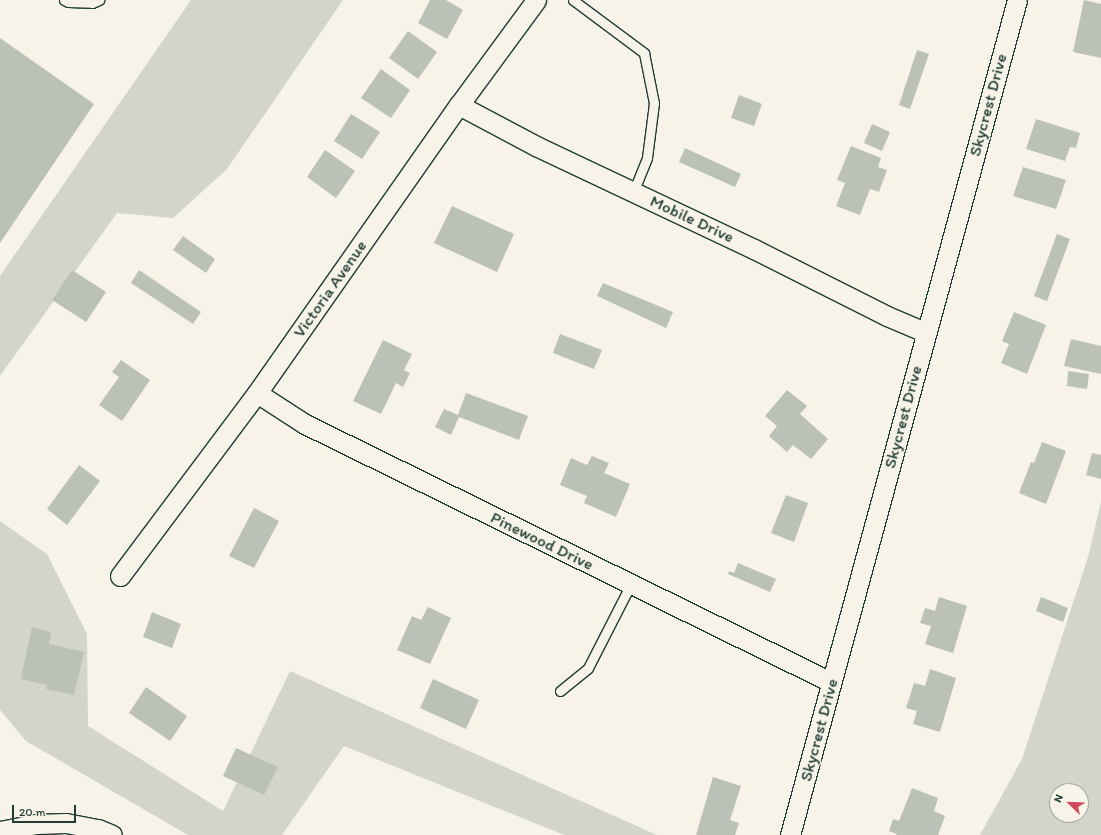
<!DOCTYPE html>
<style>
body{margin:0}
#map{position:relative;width:1101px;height:835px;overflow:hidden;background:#f7f3e8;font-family:Itim,sans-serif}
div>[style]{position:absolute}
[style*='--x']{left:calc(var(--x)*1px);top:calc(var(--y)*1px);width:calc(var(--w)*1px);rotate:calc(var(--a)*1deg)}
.green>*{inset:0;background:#d3d5ca}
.building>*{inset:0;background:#bbc1b6}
.roads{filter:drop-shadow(1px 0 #1f3d34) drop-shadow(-1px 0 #1f3d34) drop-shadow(0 1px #1f3d34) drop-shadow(0 -1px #1f3d34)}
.lane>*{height:9px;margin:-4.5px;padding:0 4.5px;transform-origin:4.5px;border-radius:4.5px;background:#f7f3e8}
.street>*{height:19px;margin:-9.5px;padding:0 9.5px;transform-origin:9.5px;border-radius:9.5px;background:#f7f3e8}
span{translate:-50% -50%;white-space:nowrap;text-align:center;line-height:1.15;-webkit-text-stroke:3px #f7f3e8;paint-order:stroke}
.street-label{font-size:17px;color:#1f3d34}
.north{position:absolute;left:1049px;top:783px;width:40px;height:40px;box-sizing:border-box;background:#f7f3e8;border:1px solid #a1aaa0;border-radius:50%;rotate:293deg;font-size:11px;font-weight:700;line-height:16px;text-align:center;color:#1f3d34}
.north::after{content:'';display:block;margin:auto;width:14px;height:18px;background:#d1495b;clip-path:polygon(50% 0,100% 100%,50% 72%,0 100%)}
.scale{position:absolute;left:12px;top:805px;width:64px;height:18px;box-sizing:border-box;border:2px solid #1f3d34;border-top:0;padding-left:5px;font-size:12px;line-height:14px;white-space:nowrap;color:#1f3d34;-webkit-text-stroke:3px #f7f3e8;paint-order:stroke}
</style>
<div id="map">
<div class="green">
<div style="clip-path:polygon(191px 0,343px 0,227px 169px,173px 218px,117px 213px,0 376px,0 276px)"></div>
<div style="clip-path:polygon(evenodd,1101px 502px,1101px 835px,980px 835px,1022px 759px,1088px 557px,1101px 502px,1057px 791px,1081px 791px,1081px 815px,1057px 815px,1057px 791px)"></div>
<div style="clip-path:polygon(0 521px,47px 554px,87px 634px,88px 726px,223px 811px,290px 671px,657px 835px,564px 835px,344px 746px,282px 835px,188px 835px,26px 741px,0 710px)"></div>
</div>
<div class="building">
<div style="clip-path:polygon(430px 0,446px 0,463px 10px,447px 39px,418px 23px)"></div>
<div style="clip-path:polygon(1084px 0,1101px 4px,1101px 58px,1073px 52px)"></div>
<div style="clip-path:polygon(408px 31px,437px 52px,418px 79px,389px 58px)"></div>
<div style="clip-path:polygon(0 38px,94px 104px,0 243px)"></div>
<div style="clip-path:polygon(917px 50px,929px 54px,910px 109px,899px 105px)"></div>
<div style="clip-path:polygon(381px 69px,410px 90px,391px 118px,361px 98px)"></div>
<div style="clip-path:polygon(739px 95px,762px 104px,754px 126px,731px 118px)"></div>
<div style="clip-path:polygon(351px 114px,380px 132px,362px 159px,334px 141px)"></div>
<div style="clip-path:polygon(1036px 119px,1080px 133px,1076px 148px,1070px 147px,1065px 161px,1026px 149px)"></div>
<div style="clip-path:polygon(872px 124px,890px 132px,882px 151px,864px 143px)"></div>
<div style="clip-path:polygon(851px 146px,881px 158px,878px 167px,887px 170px,879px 192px,870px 189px,860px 215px,836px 206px,845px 183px,837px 180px)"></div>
<div style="clip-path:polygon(685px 148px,741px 174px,735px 187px,679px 162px)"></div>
<div style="clip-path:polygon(325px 150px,355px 171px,336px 198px,307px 177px)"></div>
<div style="clip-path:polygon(1023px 167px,1066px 180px,1056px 209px,1013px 196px)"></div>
<div style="clip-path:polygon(452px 206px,514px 234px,497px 272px,434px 243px)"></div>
<div style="clip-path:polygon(1057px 234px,1070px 239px,1047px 301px,1034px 296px)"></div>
<div style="clip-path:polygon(183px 236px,215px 259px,206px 273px,173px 250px)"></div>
<div style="clip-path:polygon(72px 270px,106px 292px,86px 322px,52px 300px)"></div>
<div style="clip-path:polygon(139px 270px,201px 312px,193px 324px,131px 283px)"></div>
<div style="clip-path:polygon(603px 283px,673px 312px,666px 328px,597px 296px)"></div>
<div style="clip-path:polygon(1014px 312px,1046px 325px,1027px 374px,1001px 363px,1009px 344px,1002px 341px)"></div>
<div style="clip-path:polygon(560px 334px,602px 350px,594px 369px,553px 353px)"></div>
<div style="clip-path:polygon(1071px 339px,1101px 346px,1101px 374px,1064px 366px)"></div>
<div style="clip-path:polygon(383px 340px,412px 354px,404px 370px,410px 373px,403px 387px,396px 383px,381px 414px,353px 401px)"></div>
<div style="clip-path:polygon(121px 360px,150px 380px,122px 421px,99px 405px,119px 377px,112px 372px)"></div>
<div style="clip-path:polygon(1068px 371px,1089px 374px,1087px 389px,1067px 386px)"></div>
<div style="clip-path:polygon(787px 390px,807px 406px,800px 414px,828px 439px,811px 459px,793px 445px,787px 452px,769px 436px,777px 426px,765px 416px)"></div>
<div style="clip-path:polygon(466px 393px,528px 416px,519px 440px,459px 417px,451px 435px,435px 427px,444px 409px,458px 415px)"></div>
<div style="clip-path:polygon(1042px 442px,1066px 451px,1046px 504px,1019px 493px,1031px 462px,1034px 463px)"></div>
<div style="clip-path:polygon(1092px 453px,1101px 455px,1101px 479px,1086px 475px)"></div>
<div style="clip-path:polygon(592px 456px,609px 463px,604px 473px,630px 484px,616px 517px,584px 503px,587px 496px,560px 485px,571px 458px,587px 465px)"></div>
<div style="clip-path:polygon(79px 465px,100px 481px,67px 525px,47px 509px)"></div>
<div style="clip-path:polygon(786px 495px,808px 503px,794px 542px,771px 533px)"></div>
<div style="clip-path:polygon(254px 508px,279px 521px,254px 568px,229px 556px)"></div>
<div style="clip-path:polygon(738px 563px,776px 579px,770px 592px,728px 574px,729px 571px,734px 573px)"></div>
<div style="clip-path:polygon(939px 597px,967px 606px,953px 653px,925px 644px,931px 626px,920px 623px,925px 608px,935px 611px)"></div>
<div style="clip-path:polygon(1041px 597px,1068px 608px,1063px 622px,1036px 611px)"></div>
<div style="clip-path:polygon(428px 607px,451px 618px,430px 664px,397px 650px,412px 616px,421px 620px)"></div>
<div style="clip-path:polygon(152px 612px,181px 624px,172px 648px,143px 637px)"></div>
<div style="clip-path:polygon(32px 627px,51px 632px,49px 644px,84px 652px,74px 695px,46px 689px,47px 685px,21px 679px)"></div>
<div style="clip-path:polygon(930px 669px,956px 678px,940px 732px,913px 724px,917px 711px,906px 708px,914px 683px,925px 686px)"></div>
<div style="clip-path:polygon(433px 679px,479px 700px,466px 729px,420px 708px)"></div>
<div style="clip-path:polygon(146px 687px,187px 716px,170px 741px,129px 713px)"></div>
<div style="clip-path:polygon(236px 748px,278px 767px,264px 795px,223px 776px)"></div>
<div style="clip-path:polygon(713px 777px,741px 786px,730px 820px,739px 823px,735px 835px,696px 835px)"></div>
<div style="clip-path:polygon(912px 788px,938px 798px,934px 811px,945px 816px,938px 835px,896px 835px,897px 834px,889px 831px,893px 819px,899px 821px)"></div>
</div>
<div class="roads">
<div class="lane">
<div style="--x:64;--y:0;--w:4;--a:27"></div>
<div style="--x:68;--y:2;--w:24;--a:2"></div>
<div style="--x:92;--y:3;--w:8;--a:-23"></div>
<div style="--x:573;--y:0;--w:89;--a:36.7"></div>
<div style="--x:644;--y:53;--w:51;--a:78.7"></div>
<div style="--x:654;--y:103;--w:55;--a:97.3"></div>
<div style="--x:647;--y:158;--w:37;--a:112"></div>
<div style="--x:560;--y:691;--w:36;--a:-39"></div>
<div style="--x:588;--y:668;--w:94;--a:-62.9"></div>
</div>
<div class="street">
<div style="--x:459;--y:105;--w:89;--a:28"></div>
<div style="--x:538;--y:147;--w:239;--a:25.3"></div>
<div style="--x:754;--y:249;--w:149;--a:26.7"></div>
<div style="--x:887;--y:316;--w:41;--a:22.8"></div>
<div style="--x:257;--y:393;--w:57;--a:32.9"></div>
<div style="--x:305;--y:424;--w:586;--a:26.13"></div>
<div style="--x:120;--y:576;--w:229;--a:-53.2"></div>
<div style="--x:257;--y:393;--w:352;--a:-55"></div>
<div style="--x:459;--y:105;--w:130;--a:-53.7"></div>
<div style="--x:0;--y:831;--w:37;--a:-11"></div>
<div style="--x:36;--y:824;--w:30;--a:-2"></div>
<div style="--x:66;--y:823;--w:33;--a:11"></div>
<div style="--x:98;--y:829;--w:15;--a:23"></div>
<div style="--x:790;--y:835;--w:865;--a:-74.79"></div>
</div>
</div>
<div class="street-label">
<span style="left:988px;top:105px;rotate:-75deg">Skycrest Drive</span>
<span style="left:692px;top:219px;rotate:25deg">Mobile Drive</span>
<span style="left:330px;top:289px;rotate:-55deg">Victoria Avenue</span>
<span style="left:903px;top:417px;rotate:-75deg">Skycrest Drive</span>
<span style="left:542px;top:541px;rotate:26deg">Pinewood Drive</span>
<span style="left:819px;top:730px;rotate:-75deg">Skycrest Drive</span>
</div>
<div class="north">N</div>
<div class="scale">20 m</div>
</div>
